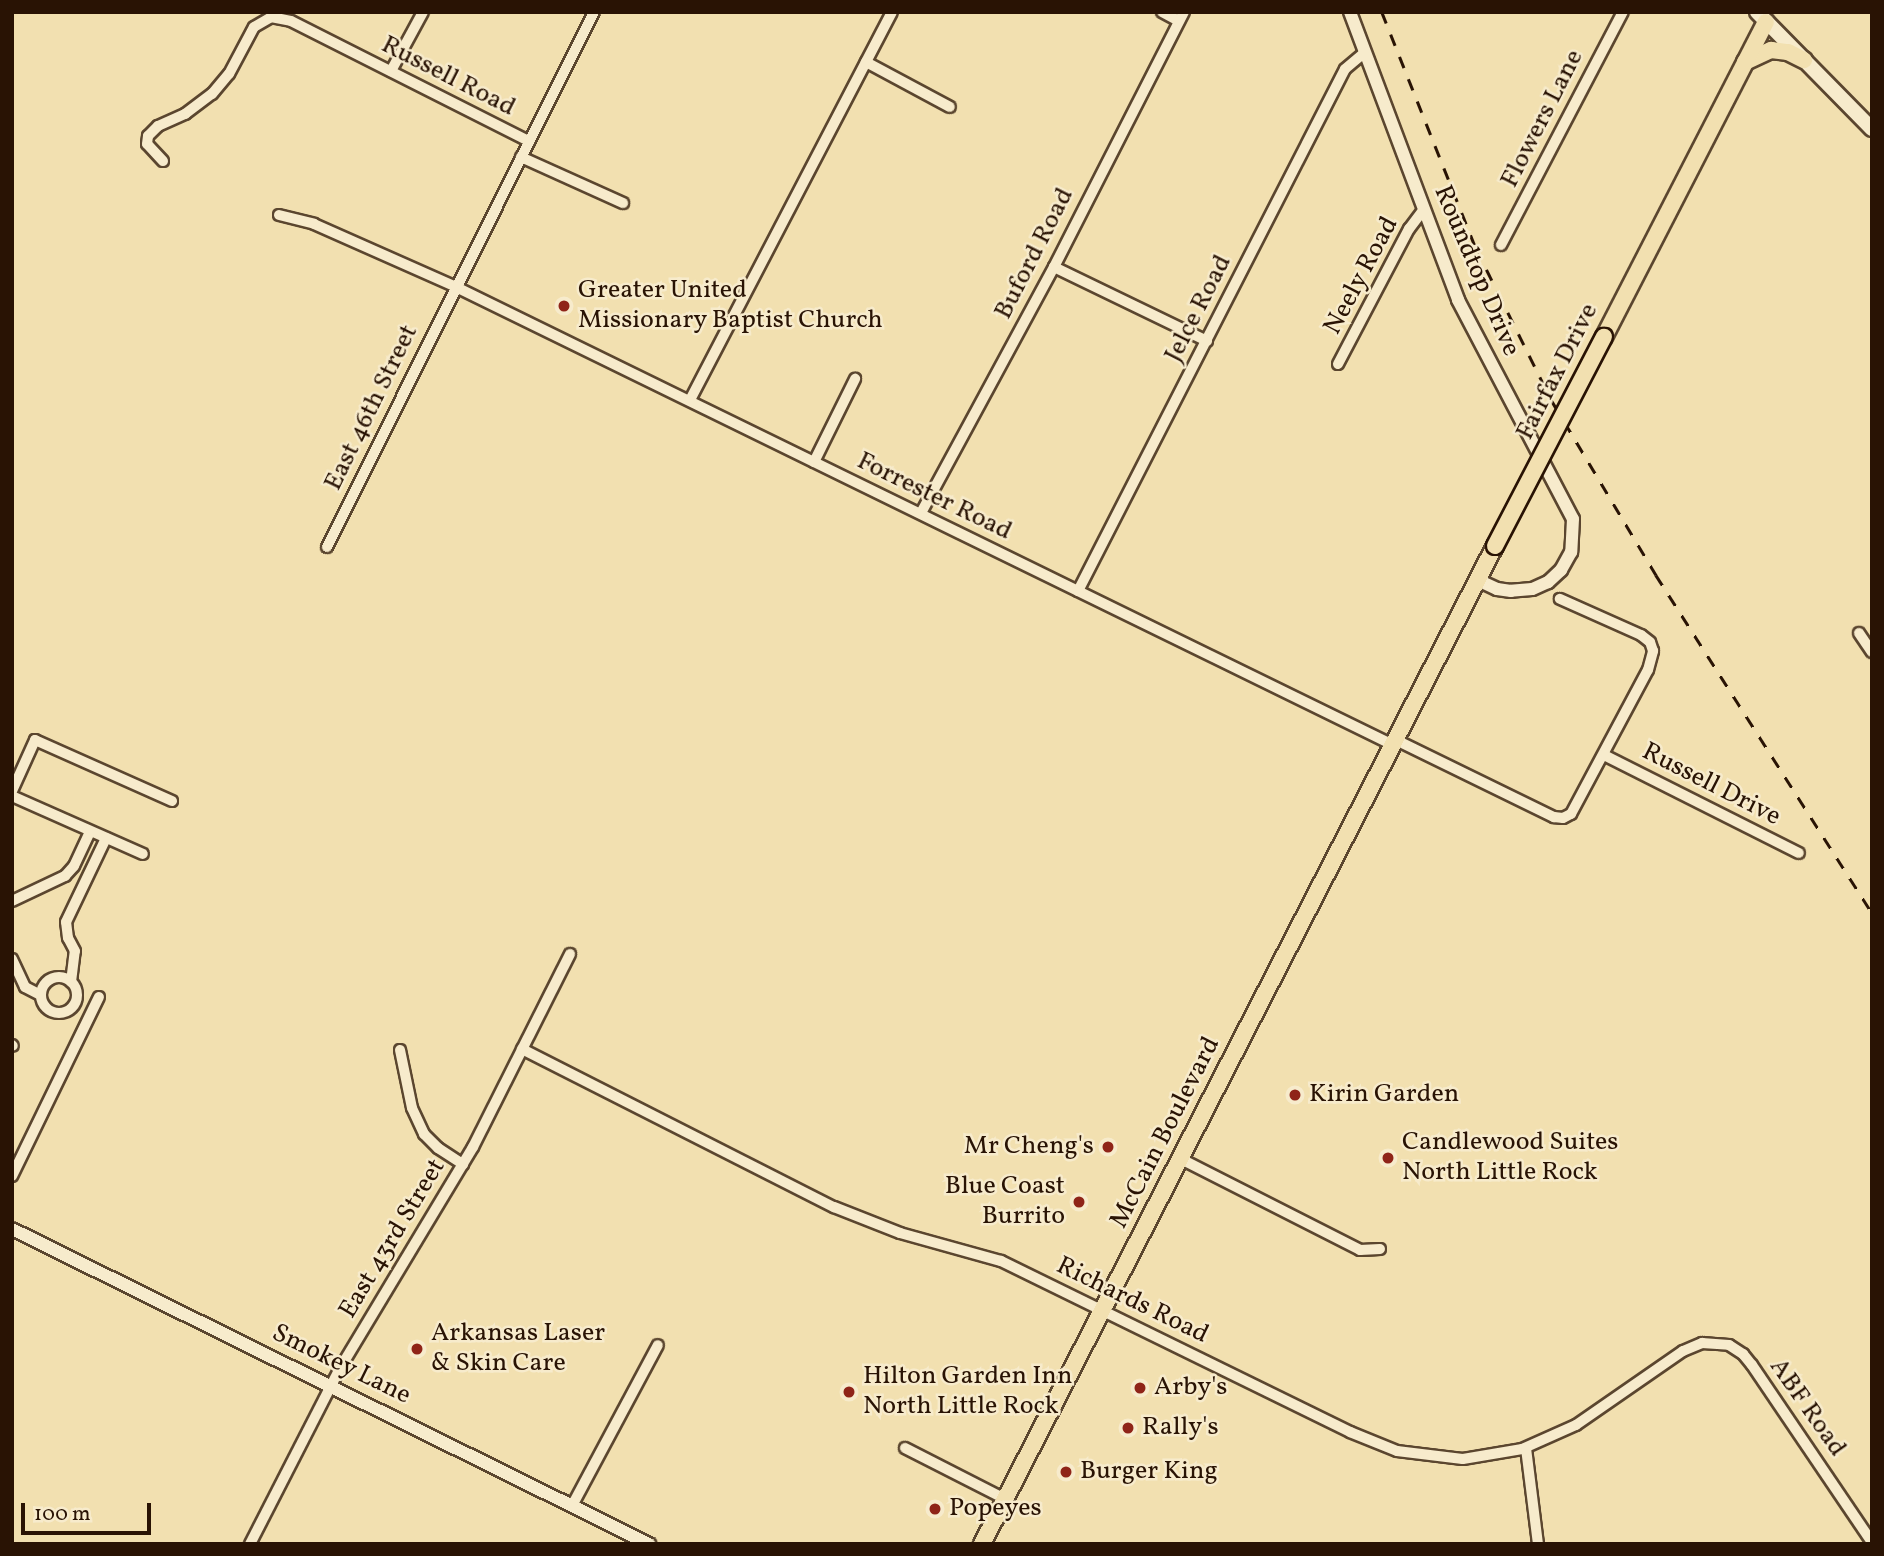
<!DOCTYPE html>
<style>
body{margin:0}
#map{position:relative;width:1884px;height:1556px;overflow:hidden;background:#f2e0b0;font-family:Vollkorn,serif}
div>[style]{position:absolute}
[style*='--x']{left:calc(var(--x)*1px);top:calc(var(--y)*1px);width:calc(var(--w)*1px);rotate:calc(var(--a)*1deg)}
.roads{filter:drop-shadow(2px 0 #5b462f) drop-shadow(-2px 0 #5b462f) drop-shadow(0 2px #5b462f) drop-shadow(0 -2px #5b462f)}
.minor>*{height:10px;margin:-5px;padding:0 5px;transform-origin:5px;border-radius:5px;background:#f7ebcc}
.minor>.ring{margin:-5px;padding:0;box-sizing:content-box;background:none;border:10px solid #f7ebcc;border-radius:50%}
.tertiary>*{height:12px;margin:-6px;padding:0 6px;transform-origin:6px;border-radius:6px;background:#f7ebcc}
.secondary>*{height:14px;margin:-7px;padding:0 7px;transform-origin:7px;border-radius:7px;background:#f7ebcc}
.primary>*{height:16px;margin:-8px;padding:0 8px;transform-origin:8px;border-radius:8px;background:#f2e0b0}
.rail>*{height:2.5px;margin-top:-1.25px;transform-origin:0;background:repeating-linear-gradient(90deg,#291304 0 12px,transparent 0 24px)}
.bridges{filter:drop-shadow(2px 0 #291304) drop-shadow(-2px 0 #291304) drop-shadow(0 2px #291304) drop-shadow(0 -2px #291304)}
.primary-bridge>*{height:16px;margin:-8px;padding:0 8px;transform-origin:8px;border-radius:8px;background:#f2e0b0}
.dots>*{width:19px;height:19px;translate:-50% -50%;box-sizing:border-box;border:4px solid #f7ebcc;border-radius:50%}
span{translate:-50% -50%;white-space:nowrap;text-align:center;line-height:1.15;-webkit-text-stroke:5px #f7ebcc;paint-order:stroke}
.street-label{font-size:26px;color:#291304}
.poi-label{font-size:26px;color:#291304}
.left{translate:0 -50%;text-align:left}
.right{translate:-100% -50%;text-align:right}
.frame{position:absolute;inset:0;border:14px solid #291304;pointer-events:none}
.scale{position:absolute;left:21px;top:1503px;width:130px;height:32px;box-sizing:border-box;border:4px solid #291304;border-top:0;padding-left:9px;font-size:21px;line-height:24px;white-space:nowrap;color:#291304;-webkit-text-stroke:5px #f7ebcc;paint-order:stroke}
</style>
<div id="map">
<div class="roads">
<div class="minor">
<div style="--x:1162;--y:12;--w:19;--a:28"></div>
<div style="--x:866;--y:62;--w:95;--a:28.2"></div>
<div style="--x:391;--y:71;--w:67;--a:-61.5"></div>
<div style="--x:521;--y:157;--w:112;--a:24.3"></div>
<div style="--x:163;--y:161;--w:23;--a:-133"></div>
<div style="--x:147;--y:144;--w:8;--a:-83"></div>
<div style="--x:148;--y:136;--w:14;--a:-45"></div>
<div style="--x:158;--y:126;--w:30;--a:-24"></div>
<div style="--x:185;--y:114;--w:34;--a:-37"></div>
<div style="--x:212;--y:94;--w:26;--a:-50"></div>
<div style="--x:229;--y:74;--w:53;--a:-62"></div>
<div style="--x:254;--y:27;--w:20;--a:-30"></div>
<div style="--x:271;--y:17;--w:20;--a:11"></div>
<div style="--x:291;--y:21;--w:267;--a:26.8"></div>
<div style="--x:279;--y:215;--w:36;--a:14"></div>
<div style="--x:314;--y:224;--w:155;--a:23.9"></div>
<div style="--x:456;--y:287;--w:1043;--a:26.05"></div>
<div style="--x:1501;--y:245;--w:263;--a:-62.4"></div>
<div style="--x:1054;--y:267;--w:170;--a:25.8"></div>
<div style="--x:1338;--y:364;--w:153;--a:-62.3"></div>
<div style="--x:1409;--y:229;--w:25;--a:-53"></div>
<div style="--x:690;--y:400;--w:437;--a:-62.5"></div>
<div style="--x:814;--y:462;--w:93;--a:-63.7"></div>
<div style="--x:921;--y:513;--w:280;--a:-61.6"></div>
<div style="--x:1054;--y:267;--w:286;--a:-63"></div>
<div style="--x:327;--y:547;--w:598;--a:-63.48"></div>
<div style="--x:1078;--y:591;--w:586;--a:-62.91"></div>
<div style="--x:1345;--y:69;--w:26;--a:-40"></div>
<div style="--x:1859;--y:633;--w:23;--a:56"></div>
<div style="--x:1396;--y:740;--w:176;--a:26"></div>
<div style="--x:1554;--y:817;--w:9;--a:6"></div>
<div style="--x:1563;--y:818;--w:9;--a:-27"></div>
<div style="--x:1571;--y:814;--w:163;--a:-61.9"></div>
<div style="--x:1648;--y:670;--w:20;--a:-75"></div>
<div style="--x:1653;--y:651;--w:9;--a:-108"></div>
<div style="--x:1650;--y:642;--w:11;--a:-142"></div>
<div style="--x:1641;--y:635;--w:89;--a:-156"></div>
<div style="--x:1604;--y:755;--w:218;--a:26.7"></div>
<div style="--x:12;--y:791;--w:56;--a:-65.7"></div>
<div style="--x:35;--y:740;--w:150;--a:24"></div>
<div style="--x:12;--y:796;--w:143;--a:23.9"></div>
<div style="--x:12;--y:901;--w:59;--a:-25.3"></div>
<div style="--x:65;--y:876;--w:13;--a:-48"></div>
<div style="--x:74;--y:866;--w:38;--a:-65"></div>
<div style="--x:12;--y:959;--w:31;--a:65"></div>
<div style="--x:25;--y:987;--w:18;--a:27"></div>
<div class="ring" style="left:41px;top:977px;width:26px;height:26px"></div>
<div style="--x:71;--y:982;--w:31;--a:-83"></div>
<div style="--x:75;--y:951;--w:15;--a:-118"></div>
<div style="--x:68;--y:938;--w:16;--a:-97"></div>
<div style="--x:66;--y:922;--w:93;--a:-64.5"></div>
<div style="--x:12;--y:1045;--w:1;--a:45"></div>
<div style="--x:522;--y:1049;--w:350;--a:26.9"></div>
<div style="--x:834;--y:1207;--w:71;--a:21.5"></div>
<div style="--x:900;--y:1233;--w:105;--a:15.5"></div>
<div style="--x:1001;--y:1261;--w:389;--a:26.1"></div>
<div style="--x:1350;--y:1432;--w:51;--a:22"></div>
<div style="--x:1397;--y:1451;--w:66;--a:6.9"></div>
<div style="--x:1463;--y:1459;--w:60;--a:-9.6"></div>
<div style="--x:1522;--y:1449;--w:59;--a:-24"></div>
<div style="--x:1576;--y:1425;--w:130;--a:-34.7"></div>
<div style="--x:1683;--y:1351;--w:21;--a:-23"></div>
<div style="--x:1702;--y:1343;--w:27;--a:4"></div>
<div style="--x:1729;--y:1345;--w:17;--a:33"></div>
<div style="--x:1743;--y:1354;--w:14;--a:51"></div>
<div style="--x:1752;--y:1365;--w:214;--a:55.9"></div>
<div style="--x:400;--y:1050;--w:59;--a:78.3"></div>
<div style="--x:412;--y:1108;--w:29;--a:65"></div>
<div style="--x:424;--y:1134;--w:20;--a:45"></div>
<div style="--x:438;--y:1148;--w:30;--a:33"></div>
<div style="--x:1181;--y:1159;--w:201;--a:26.9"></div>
<div style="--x:1360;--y:1250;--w:20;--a:-3"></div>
<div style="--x:12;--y:1176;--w:199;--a:-64.1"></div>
<div style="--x:905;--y:1448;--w:112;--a:27"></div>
<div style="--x:1526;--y:1448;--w:97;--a:82.9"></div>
<div style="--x:573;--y:1504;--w:180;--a:-61.9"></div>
<div style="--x:250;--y:1544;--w:195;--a:-62.9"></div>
<div style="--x:339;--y:1370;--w:260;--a:-59"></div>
<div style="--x:473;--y:1147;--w:216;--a:-63.3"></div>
</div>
<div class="tertiary">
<div style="--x:1350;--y:12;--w:308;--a:69.4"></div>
<div style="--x:1458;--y:300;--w:247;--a:62.3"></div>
<div style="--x:1573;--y:519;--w:33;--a:93"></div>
<div style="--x:1571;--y:552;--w:21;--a:119"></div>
<div style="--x:1561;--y:570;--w:18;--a:137"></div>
<div style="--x:1548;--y:582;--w:17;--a:156"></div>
<div style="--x:1532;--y:589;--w:21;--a:175"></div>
<div style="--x:1511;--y:591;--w:14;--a:-172"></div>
<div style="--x:1497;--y:589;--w:21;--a:-155"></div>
<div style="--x:12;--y:1229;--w:711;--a:26.31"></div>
</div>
<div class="secondary">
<div style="--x:1757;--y:12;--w:164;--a:45.5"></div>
</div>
<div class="primary">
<div style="--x:1745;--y:62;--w:29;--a:-25"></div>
<div style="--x:1771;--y:50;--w:17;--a:7"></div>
<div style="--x:1788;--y:52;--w:18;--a:27"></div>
<div style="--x:1604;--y:337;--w:354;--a:-62.8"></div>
<div style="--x:982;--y:1544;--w:1122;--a:-62.8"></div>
</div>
</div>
<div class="rail">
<div style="--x:1382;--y:12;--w:254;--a:68.3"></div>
<div style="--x:1476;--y:248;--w:171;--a:63.6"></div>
<div style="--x:1552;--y:401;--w:203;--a:59.1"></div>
<div style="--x:1656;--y:575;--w:401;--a:57.4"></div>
</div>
<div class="bridges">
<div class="primary-bridge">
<div style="--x:1495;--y:546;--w:236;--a:-62.5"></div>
</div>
</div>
<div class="dots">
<div style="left:564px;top:306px;background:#8f2418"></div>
<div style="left:1295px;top:1095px;background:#8f2418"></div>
<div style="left:1108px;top:1147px;background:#8f2418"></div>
<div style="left:1388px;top:1158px;background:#8f2418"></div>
<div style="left:1079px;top:1202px;background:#8f2418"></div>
<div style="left:417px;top:1349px;background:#8f2418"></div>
<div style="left:1140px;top:1388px;background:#8f2418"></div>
<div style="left:849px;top:1392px;background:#8f2418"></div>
<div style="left:1128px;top:1428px;background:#8f2418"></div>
<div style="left:1066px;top:1472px;background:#8f2418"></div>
<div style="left:935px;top:1509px;background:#8f2418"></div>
</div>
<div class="street-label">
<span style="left:448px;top:77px;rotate:27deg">Russell Road</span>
<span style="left:1543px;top:119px;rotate:-63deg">Flowers Lane</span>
<span style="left:1035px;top:254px;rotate:-63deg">Buford Road</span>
<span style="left:1476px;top:271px;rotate:67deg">Roundtop Drive</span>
<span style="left:1362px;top:276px;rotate:-62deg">Neely Road</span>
<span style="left:1199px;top:309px;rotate:-63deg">Jelce Road</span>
<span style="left:1558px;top:372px;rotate:-63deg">Fairfax Drive</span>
<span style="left:372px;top:408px;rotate:-64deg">East 46th Street</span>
<span style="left:934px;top:497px;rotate:26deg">Forrester Road</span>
<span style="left:1711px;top:785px;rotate:27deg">Russell Drive</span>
<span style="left:1166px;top:1133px;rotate:-63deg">McCain Boulevard</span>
<span style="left:393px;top:1239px;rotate:-59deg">East 43rd Street</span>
<span style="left:1132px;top:1301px;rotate:26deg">Richards Road</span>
<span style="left:341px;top:1365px;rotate:26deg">Smokey Lane</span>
<span style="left:1807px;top:1408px;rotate:55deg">ABF Road</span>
</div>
<div class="poi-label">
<span class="left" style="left:578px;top:306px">Greater United<br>Missionary Baptist Church</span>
<span class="left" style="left:1309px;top:1095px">Kirin Garden</span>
<span class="left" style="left:1402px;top:1158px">Candlewood Suites<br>North Little Rock</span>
<span class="right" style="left:1094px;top:1147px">Mr Cheng's</span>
<span class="right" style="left:1065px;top:1202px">Blue Coast<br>Burrito</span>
<span class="left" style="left:431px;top:1349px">Arkansas Laser<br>&amp; Skin Care</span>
<span class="left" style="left:863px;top:1392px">Hilton Garden Inn<br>North Little Rock</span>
<span class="left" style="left:1154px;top:1388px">Arby's</span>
<span class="left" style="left:1142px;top:1428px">Rally's</span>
<span class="left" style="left:1080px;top:1472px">Burger King</span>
<span class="left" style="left:949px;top:1509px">Popeyes</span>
</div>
<div class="frame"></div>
<div class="scale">100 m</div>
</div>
